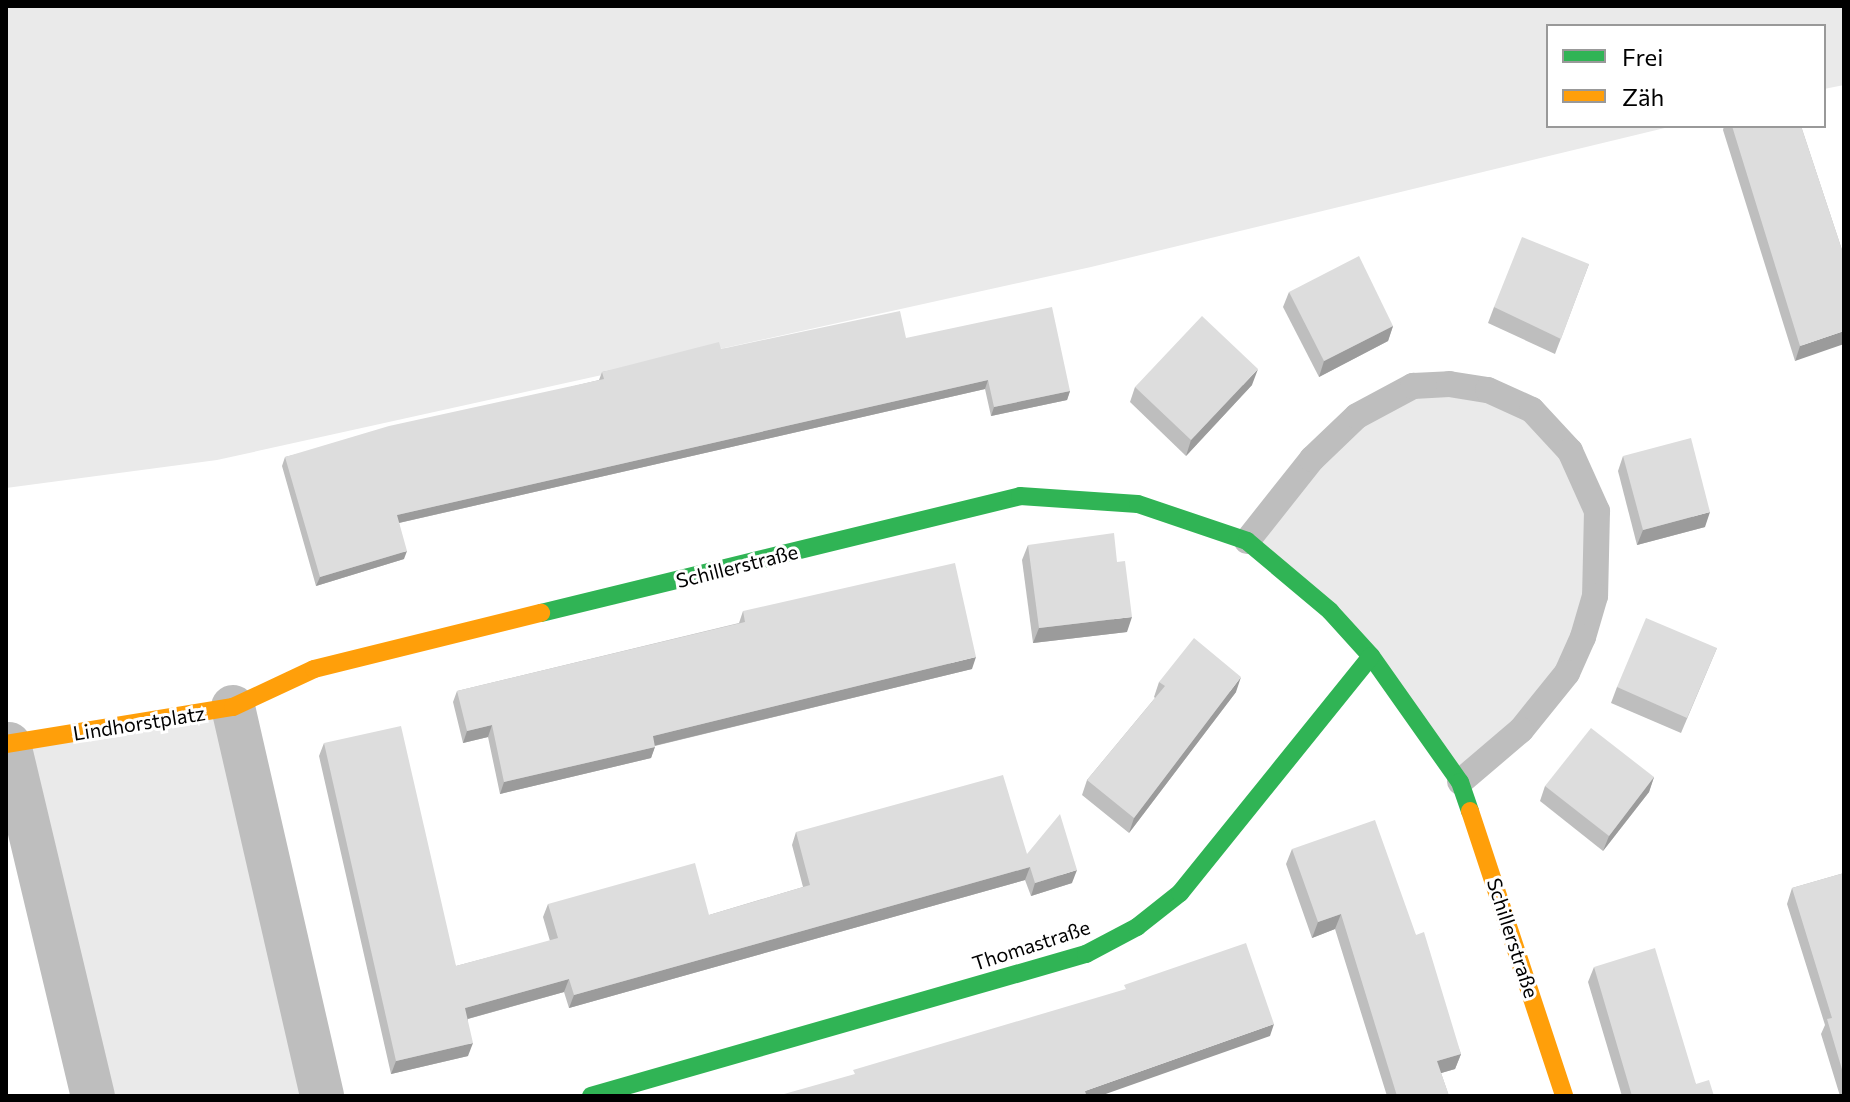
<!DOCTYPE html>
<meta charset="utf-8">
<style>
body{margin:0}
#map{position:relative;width:1850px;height:1102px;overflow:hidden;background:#fff;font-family:Commissioner,sans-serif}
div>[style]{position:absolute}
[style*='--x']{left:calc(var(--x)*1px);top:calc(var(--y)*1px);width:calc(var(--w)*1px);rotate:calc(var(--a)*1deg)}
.green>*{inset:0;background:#eaeaea}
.lane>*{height:26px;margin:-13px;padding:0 13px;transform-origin:13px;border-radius:13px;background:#bebebe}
.street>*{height:44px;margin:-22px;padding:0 22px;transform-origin:22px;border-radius:22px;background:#bebebe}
.fast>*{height:18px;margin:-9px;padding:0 9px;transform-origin:9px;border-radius:9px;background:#30b455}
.slow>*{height:18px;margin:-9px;padding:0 9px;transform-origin:9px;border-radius:9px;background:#ff9f0a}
.wall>*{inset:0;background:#bebebe}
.shaded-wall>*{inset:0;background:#9b9b9b}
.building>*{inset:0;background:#ddd}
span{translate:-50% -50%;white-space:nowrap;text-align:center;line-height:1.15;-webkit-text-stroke:6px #fff;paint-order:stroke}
.street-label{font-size:20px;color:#000}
.frame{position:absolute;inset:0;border:8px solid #000;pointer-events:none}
.legend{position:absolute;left:1546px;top:24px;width:280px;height:104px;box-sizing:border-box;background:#fff;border:2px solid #999;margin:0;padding:10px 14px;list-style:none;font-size:24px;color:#000}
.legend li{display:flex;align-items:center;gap:16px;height:40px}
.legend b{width:40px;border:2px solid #999}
</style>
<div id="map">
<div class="green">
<div style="clip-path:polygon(6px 6px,1844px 6px,1844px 85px,1824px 89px,1824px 26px,1548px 26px,1548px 126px,1673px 126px,1091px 267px,217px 460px,6px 488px)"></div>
<div style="clip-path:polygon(1446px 388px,1528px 413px,1565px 453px,1592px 512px,1590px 589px,1563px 670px,1463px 773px,1254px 539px,1314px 463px,1413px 391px)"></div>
<div style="clip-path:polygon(229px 715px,316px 1096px,99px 1096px,16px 748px)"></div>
</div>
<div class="lane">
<div style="--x:1247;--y:541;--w:105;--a:-51.6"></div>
<div style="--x:1312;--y:459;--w:62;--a:-43.7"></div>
<div style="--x:1357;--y:416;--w:64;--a:-28.2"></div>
<div style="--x:1413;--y:386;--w:36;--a:-3"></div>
<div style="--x:1449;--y:384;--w:39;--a:9"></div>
<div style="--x:1488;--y:390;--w:48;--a:24.4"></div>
<div style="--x:1532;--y:410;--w:56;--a:47.2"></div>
<div style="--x:1570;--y:451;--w:66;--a:65.8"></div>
<div style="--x:1597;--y:511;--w:85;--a:91.3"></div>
<div style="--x:1595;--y:596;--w:43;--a:106.3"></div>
<div style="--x:1583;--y:637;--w:39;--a:114"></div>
<div style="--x:1567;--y:673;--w:73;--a:128.9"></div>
<div style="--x:1521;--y:730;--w:80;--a:139.6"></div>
</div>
<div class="street">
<div style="--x:233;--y:707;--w:399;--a:77.1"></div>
<div style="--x:9;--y:744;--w:362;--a:76.6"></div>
</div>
<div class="fast">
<div style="--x:541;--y:613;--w:493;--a:-13.7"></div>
<div style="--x:1020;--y:496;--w:118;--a:3.9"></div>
<div style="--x:1138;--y:504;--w:115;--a:18.7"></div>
<div style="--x:1247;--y:541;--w:109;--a:40.1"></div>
<div style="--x:1330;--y:611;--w:61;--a:47.7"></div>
<div style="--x:1371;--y:656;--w:154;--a:54.8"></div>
<div style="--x:1460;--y:782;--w:31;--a:71"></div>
<div style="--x:591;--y:1096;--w:515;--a:-16.01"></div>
<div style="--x:1086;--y:954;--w:58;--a:-27.9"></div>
<div style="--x:1137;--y:927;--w:55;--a:-38.3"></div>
<div style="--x:1180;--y:893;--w:304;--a:-51.1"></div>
</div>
<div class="slow">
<div style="--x:6;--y:744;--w:230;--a:-9.3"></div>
<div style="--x:233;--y:707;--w:89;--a:-25.1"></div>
<div style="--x:314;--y:669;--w:234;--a:-13.9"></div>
<div style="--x:1470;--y:811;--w:300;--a:71.7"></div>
</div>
<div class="wall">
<div style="clip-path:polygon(1724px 126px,1801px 126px,1842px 250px,1795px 361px,1723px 130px)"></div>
<div style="clip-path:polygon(1589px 264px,1555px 354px,1488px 323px,1494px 307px)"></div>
<div style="clip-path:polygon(1289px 292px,1393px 326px,1388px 341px,1319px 377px,1283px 307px)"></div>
<div style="clip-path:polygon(906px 338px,1070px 391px,1067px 400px,991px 416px,985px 389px,399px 523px,404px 559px,316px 586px,282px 466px,285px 457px,599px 380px,602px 372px,721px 349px)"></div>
<div style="clip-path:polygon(1252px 385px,1186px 456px,1130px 402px,1135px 387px)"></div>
<div style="clip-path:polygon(1623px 456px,1705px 527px,1637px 545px,1618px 471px)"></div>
<div style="clip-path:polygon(1028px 545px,1127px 632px,1033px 643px,1022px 560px)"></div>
<div style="clip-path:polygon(743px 611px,972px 669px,655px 746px,651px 758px,500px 794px,488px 737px,463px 743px,453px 702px,457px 691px,739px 623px)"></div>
<div style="clip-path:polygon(1717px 648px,1681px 733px,1611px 703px,1617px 687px)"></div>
<div style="clip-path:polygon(1159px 682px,1236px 692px,1129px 833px,1082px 795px,1087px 780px,1155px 698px,1154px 697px)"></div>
<div style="clip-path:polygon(324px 743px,456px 966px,550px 941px,543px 917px,548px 904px,709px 915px,803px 887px,792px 845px,796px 832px,1027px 854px,1072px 883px,1031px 896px,1025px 880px,569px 1008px,564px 992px,468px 1019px,468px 1056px,391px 1074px,319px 756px)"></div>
<div style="clip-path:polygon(1654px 777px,1649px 792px,1603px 851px,1540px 801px,1545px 786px)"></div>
<div style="clip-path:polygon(1292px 849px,1416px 935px,1461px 1054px,1455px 1069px,1441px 1073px,1449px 1096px,1387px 1096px,1335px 929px,1312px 938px,1286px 864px)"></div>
<div style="clip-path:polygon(1844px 873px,1844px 1096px,1840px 1096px,1821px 1034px,1825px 1025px,1787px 904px,1792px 888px)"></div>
<div style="clip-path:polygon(1594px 967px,1696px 1084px,1714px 1096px,1622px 1096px,1588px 982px)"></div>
</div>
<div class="shaded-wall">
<div style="clip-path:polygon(1393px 326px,1388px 341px,1319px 377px,1324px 361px)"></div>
<div style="clip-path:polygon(1844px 331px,1844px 344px,1795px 361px,1800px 346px)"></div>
<div style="clip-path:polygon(1258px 369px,1252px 385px,1186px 456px,1191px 440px)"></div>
<div style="clip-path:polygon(988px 380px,985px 389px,394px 524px,397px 515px)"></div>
<div style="clip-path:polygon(1070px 391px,1067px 400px,991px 416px,994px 407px)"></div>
<div style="clip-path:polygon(1710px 512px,1705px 527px,1637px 545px,1643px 530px)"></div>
<div style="clip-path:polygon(407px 551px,404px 559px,316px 586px,320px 577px)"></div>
<div style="clip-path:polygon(1132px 617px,1127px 632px,1033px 643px,1039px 628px)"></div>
<div style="clip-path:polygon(976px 657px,972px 669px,649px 747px,653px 736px)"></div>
<div style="clip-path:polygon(1241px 677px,1236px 692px,1129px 833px,1134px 818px)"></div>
<div style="clip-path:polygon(492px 725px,488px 737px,463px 743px,467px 731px)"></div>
<div style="clip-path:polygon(655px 747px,651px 758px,500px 794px,504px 782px)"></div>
<div style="clip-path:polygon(1654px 777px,1649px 792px,1603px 851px,1609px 836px)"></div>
<div style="clip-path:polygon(1030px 867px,1025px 880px,569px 1008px,574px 995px)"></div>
<div style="clip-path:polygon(1077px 870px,1072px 883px,1031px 896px,1035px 883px)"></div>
<div style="clip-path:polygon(1341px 914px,1335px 929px,1312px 938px,1318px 922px)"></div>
<div style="clip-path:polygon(569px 979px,564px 992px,460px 1021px,465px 1008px)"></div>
<div style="clip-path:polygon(1274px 1024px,1270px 1036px,1100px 1096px,1081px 1096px,1085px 1091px)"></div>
<div style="clip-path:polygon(473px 1043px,468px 1056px,391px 1074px,396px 1061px)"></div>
<div style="clip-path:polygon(1461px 1054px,1455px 1069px,1431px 1076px,1437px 1061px)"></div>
</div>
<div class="building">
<div style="clip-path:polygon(1732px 126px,1801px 126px,1842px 250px,1844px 249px,1844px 331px,1800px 346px)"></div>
<div style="clip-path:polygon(1522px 237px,1589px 264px,1561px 339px,1494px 307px)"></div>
<div style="clip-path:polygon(1359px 256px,1393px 326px,1324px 361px,1289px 292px)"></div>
<div style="clip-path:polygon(1052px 307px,1070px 391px,994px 407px,988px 380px,397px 515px,407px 551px,320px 577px,285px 457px,389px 426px,604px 379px,602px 372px,719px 342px,721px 349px,900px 311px,906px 338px)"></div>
<div style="clip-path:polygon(1202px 316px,1258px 369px,1191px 440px,1135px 387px)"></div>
<div style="clip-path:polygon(1691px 438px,1710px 512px,1643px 530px,1623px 456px)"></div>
<div style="clip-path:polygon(1114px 533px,1117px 562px,1125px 561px,1132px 617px,1039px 628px,1028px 545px)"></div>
<div style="clip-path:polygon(955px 563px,976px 657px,653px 736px,655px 747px,504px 782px,492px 725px,467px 731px,457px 691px,745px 622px,743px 611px)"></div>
<div style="clip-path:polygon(1646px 618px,1717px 648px,1687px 718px,1617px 687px)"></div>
<div style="clip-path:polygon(1194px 638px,1241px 677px,1134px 818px,1087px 780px,1165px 686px,1159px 682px)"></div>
<div style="clip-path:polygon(401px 726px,456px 966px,558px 938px,548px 904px,695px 863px,709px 915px,810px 885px,796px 832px,1003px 775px,1027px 854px,1060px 814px,1077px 870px,1035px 883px,1030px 867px,574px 995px,569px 979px,465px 1008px,473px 1043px,396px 1061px,324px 743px)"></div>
<div style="clip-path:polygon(1591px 728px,1654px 777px,1609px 836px,1545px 786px)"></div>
<div style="clip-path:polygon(1375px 820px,1416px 935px,1424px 932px,1461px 1054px,1437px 1061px,1449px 1096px,1397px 1096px,1341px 914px,1318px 922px,1292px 849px)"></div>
<div style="clip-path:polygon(1844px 873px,1844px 1076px,1827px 1019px,1832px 1018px,1792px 888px)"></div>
<div style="clip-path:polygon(1246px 943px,1274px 1024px,1085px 1091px,1086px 1094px,1081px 1096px,777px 1096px,855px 1074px,853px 1070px,1126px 989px,1124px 985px)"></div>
<div style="clip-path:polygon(1655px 948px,1696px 1084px,1709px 1080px,1714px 1096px,1632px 1096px,1594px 967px)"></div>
</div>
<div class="street-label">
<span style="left:737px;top:566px;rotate:-14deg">Schillerstraße</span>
<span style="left:139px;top:723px;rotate:-9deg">Lindhorstplatz</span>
<span style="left:1513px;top:938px;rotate:72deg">Schillerstraße</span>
<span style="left:1031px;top:945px;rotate:-18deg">Thomastraße</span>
</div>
<div class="frame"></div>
<ul class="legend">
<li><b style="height:10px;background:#30b455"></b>Frei</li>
<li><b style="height:10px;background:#ff9f0a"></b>Zäh</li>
</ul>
</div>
